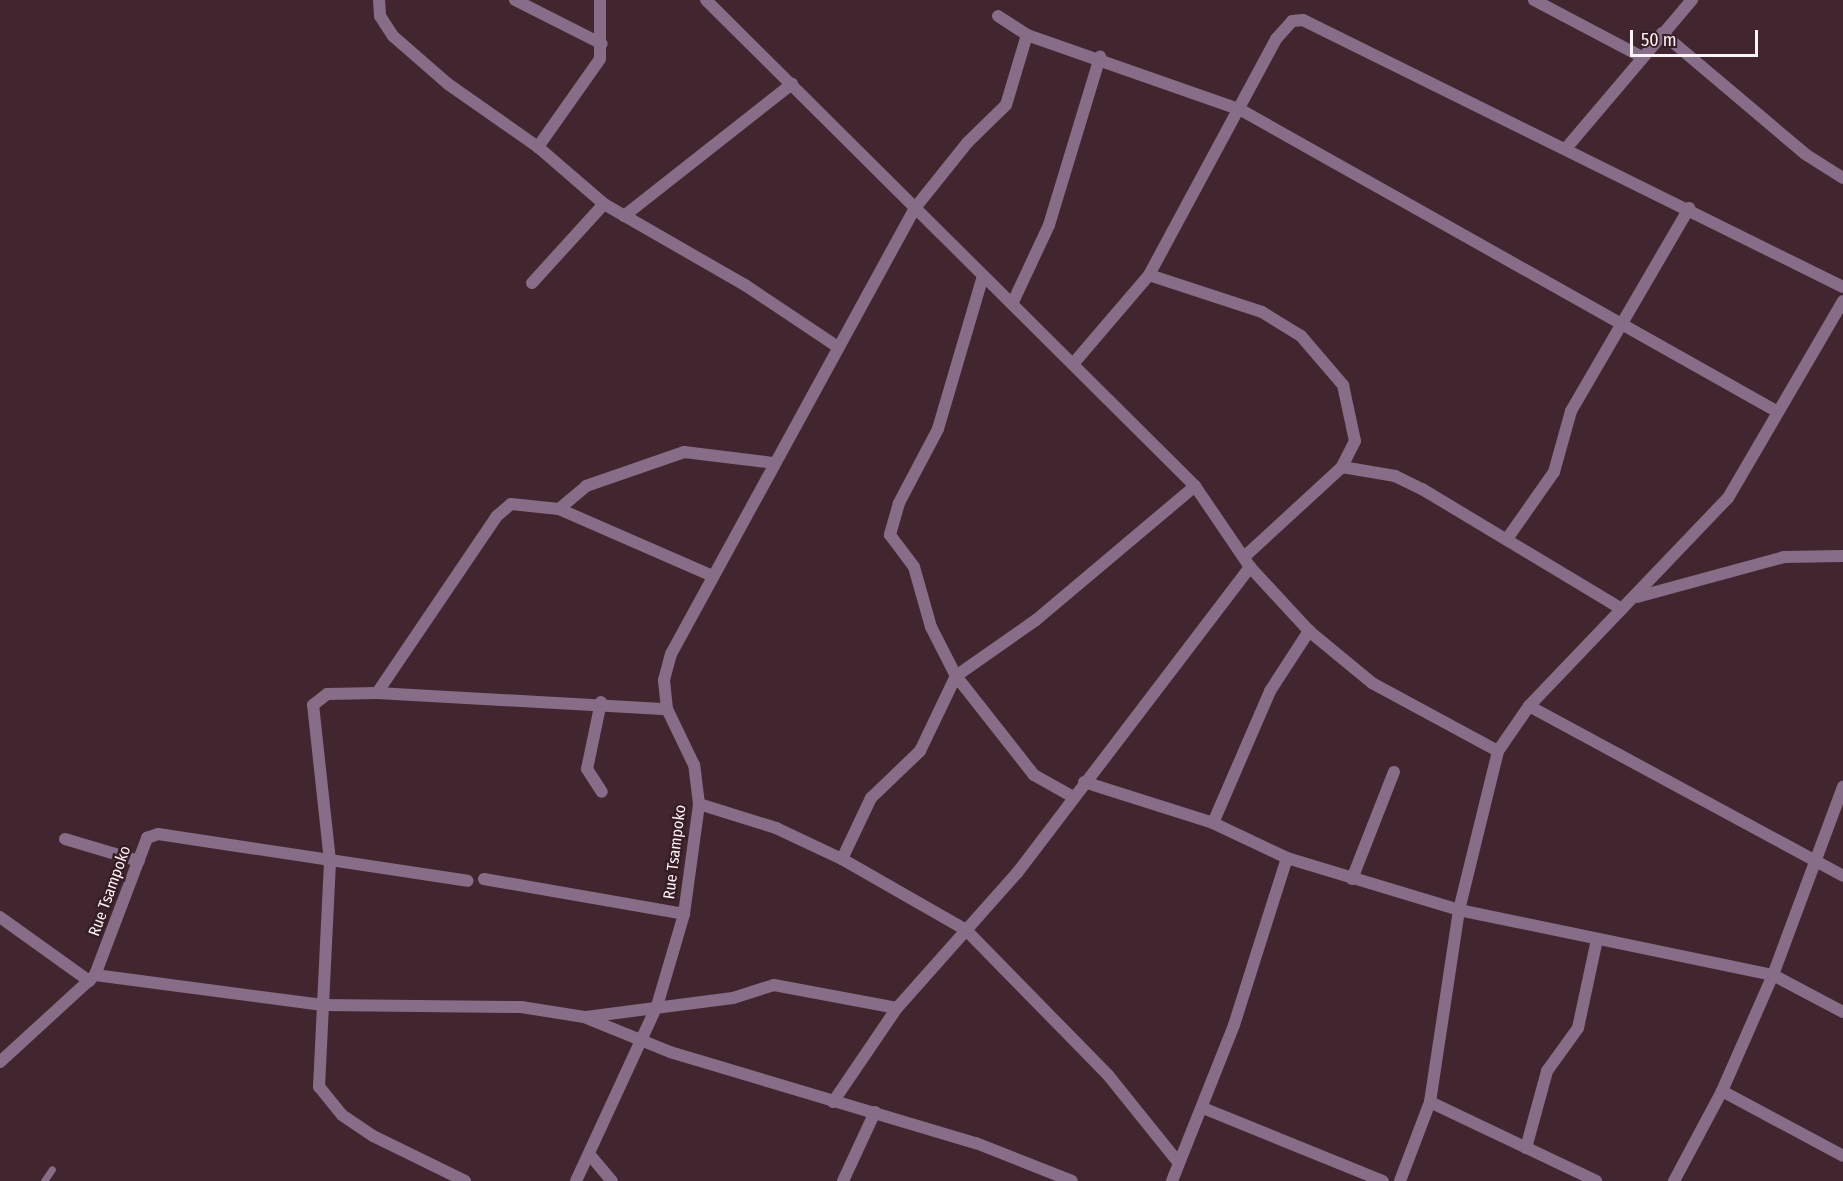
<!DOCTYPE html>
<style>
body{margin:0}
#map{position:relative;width:1843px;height:1181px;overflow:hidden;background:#412630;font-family:"Fira Sans Condensed",sans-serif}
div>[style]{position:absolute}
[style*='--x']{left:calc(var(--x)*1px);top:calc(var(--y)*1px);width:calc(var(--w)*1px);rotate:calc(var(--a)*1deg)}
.service>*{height:7px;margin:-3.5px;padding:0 3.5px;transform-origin:3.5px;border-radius:3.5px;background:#876d87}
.minor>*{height:12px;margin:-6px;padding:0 6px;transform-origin:6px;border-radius:6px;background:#876d87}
span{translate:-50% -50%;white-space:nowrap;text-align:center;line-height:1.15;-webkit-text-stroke:5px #361d26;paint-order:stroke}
.street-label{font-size:16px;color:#fdf2f5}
.scale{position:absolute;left:1630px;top:30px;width:128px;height:27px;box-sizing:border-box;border:3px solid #fdf2f5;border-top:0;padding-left:8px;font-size:18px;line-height:21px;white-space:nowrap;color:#fdf2f5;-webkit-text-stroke:4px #361d26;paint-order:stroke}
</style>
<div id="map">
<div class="service">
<div style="--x:44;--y:1181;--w:14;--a:-56"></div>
</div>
<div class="minor">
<div style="--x:379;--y:0;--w:16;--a:86"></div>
<div style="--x:380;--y:16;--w:24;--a:57"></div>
<div style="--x:393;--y:36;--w:73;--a:41.1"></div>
<div style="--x:448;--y:84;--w:110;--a:35"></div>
<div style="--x:515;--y:0;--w:97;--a:26.8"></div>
<div style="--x:600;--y:0;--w:59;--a:90"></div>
<div style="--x:600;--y:59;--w:108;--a:125.2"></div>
<div style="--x:538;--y:147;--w:87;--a:40.8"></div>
<div style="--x:604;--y:204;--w:163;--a:29.9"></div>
<div style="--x:745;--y:285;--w:112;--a:33.7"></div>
<div style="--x:706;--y:0;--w:689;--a:44.82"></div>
<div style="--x:1195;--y:486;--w:98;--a:55.8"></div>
<div style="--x:1250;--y:567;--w:87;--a:47.3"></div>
<div style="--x:1309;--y:631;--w:82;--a:39.5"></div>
<div style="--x:1372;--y:683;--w:143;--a:28.4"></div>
<div style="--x:1534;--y:0;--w:120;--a:27.8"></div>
<div style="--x:998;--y:16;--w:35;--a:33"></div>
<div style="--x:1027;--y:35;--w:227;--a:19.3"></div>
<div style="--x:1241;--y:110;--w:616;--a:29.35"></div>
<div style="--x:1662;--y:33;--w:187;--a:40.2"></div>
<div style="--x:1805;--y:154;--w:45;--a:32.3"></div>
<div style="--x:1568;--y:146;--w:192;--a:-49.7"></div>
<div style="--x:624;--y:216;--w:214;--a:-38.2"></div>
<div style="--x:1149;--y:275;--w:119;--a:18.1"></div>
<div style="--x:1262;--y:312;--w:46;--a:31.6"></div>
<div style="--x:1301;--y:336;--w:65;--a:49.4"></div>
<div style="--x:1343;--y:385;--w:57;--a:77.9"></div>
<div style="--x:1355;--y:441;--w:29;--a:117"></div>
<div style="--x:1342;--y:467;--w:133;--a:137.4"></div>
<div style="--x:983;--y:276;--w:159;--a:106.4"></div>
<div style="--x:938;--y:429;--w:84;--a:117.8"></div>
<div style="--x:899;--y:503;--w:33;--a:106"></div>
<div style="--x:890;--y:535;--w:40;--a:53"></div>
<div style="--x:914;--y:567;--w:62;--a:74.2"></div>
<div style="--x:931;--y:627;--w:55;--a:63"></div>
<div style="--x:956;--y:676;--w:126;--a:51.8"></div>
<div style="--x:1034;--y:775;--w:45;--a:29.4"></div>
<div style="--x:532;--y:283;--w:107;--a:-47.7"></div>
<div style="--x:1013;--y:302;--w:85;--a:-64.9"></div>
<div style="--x:1049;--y:225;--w:176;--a:-73.1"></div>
<div style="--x:1073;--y:364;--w:117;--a:-49.5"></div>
<div style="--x:1149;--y:275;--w:268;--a:-61.7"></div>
<div style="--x:1276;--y:39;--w:24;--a:-48"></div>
<div style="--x:1292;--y:21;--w:11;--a:-5"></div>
<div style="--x:1303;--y:20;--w:602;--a:26.31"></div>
<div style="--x:1342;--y:467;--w:54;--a:9.6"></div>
<div style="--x:1395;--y:476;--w:30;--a:26"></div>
<div style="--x:1422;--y:489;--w:233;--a:31"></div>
<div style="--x:559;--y:509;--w:35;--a:-40"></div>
<div style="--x:586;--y:486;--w:104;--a:-19.1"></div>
<div style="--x:684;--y:452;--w:91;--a:7"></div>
<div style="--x:1507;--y:539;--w:82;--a:-55"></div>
<div style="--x:1554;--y:472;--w:63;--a:-74.4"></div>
<div style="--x:1571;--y:411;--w:235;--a:-59.8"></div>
<div style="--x:1637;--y:597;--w:152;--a:-15.2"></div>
<div style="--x:1784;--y:557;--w:59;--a:-1"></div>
<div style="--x:377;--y:693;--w:214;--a:-55.9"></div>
<div style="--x:497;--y:516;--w:18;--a:-41"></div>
<div style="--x:511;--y:504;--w:48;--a:5.9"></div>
<div style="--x:559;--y:509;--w:167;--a:23.6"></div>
<div style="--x:601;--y:702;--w:68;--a:101.8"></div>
<div style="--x:587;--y:769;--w:27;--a:57"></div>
<div style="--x:1529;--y:706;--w:357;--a:28.4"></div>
<div style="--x:1084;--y:782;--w:135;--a:17.6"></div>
<div style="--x:1213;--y:823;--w:82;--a:25.3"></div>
<div style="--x:1287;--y:858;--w:180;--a:16.8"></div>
<div style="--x:1459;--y:910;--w:321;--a:11.7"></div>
<div style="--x:1773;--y:975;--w:79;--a:27.9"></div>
<div style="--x:699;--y:804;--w:81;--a:17.3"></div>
<div style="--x:776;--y:828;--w:73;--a:25.2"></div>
<div style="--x:842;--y:859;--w:143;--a:29.8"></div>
<div style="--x:966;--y:930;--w:203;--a:45.6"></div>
<div style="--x:1108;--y:1075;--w:112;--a:51.2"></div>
<div style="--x:1213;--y:823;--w:144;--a:-66.6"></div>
<div style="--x:1270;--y:691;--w:72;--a:-57"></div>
<div style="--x:65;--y:839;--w:77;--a:16.6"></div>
<div style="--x:842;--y:859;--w:68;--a:-64.6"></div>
<div style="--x:871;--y:798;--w:68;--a:-43.8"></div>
<div style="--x:920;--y:751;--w:83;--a:-64.4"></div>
<div style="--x:956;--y:676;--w:98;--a:-35"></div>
<div style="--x:1036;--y:620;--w:208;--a:-40.1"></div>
<div style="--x:484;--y:879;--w:203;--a:9.9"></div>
<div style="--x:1352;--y:879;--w:115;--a:-68.6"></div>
<div style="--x:0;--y:917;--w:110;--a:35.7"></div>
<div style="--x:95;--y:975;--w:230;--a:7.5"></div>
<div style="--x:323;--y:1005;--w:198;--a:0.6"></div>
<div style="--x:521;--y:1007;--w:64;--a:9"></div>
<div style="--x:584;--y:1017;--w:93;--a:22.1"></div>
<div style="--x:670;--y:1052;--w:319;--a:16.6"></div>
<div style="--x:976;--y:1143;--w:103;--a:21.6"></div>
<div style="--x:586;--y:1017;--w:148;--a:-7.4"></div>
<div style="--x:733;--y:998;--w:43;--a:-17.6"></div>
<div style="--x:774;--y:985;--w:125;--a:10.6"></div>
<div style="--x:0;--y:1062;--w:129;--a:-42.5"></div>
<div style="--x:95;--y:975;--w:147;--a:-69.2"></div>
<div style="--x:147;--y:838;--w:12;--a:-20"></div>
<div style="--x:158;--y:834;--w:313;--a:8.6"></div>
<div style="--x:1722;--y:1091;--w:137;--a:28.2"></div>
<div style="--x:833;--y:1102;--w:114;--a:-55.8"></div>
<div style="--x:897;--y:1008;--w:181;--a:-48.4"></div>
<div style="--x:1017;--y:873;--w:385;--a:-52.7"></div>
<div style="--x:1430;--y:1102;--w:184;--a:25.4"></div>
<div style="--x:1203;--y:1108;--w:194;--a:22.1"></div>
<div style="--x:1526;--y:1148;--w:80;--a:-74.7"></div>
<div style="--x:1547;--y:1071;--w:53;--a:-54.2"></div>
<div style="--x:1578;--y:1028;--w:91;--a:-77.9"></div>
<div style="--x:590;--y:1155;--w:34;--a:50"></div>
<div style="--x:465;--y:1181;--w:102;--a:-153.9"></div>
<div style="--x:373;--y:1136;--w:37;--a:-146"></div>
<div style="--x:342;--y:1115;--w:36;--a:-129"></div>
<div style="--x:319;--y:1087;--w:226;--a:-87.2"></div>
<div style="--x:330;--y:861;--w:157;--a:-96.2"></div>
<div style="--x:313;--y:705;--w:18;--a:-38"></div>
<div style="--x:327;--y:694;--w:50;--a:-1.1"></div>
<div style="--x:377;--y:693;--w:290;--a:3.2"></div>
<div style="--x:576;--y:1181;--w:193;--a:-65.2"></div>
<div style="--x:657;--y:1006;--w:96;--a:-73.6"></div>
<div style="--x:684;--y:914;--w:111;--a:-82.2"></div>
<div style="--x:699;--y:804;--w:39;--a:-97"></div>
<div style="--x:694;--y:765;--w:62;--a:-115.7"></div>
<div style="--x:667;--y:709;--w:29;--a:-96"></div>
<div style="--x:664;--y:680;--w:27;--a:-75"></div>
<div style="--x:671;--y:654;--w:508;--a:-61.32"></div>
<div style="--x:915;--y:208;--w:83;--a:-51.3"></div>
<div style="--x:967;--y:143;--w:54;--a:-44.3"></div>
<div style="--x:1006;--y:105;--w:73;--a:-73.3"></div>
<div style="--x:843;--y:1181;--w:76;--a:-65.1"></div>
<div style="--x:1172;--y:1181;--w:168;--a:-68.3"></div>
<div style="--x:1234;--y:1025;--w:175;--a:-72.4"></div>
<div style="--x:1400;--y:1181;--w:85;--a:-69.2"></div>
<div style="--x:1430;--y:1102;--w:194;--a:-81.4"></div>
<div style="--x:1459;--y:910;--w:164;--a:-76.2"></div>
<div style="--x:1498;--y:751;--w:55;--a:-55.4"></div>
<div style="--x:1529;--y:706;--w:288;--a:-46.3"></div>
<div style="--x:1728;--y:498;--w:228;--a:-59.7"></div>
<div style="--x:1674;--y:1181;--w:102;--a:-61.9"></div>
<div style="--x:1722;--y:1091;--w:127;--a:-66.3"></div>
<div style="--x:1773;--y:975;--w:201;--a:-69.6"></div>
</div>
<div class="street-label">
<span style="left:675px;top:852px;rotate:-83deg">Rue Tsampoko</span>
<span style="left:110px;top:891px;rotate:-70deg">Rue Tsampoko</span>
</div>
<div class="scale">50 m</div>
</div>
